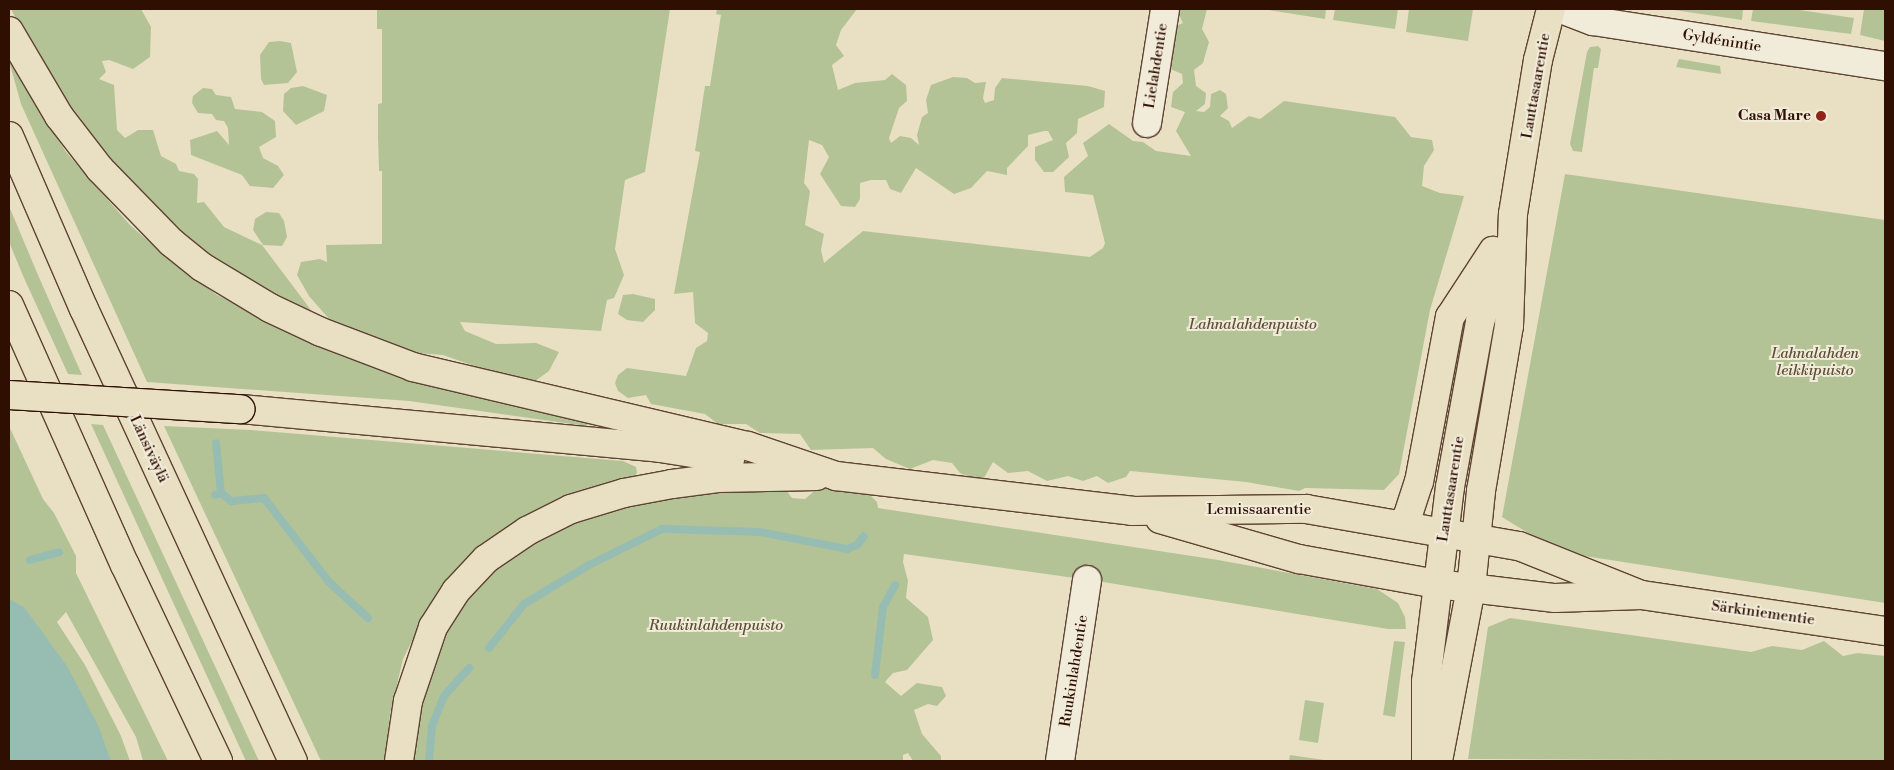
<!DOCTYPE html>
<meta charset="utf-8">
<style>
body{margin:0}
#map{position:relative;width:1894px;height:770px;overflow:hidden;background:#e9e0c4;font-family:"Libre Bodoni",serif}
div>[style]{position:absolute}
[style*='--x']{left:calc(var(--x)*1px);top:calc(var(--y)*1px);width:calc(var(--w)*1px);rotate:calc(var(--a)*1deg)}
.green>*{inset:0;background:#b4c396}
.water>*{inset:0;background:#97bdb3}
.stream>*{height:8px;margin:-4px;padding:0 4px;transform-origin:4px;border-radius:4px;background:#97bdb3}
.roads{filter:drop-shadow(1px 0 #5e4333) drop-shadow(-1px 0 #5e4333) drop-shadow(0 1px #5e4333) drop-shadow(0 -1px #5e4333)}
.minor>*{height:28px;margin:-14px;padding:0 14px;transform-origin:14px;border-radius:14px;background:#f1ebd9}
.major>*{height:28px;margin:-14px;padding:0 14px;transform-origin:14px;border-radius:14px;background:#e9e0c4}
.highway>*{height:28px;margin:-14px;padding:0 14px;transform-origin:14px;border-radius:14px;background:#e9e0c4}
.bridges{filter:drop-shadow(1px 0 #300f03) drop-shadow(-1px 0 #300f03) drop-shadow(0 1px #300f03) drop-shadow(0 -1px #300f03)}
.highway-bridge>*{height:28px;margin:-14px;padding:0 14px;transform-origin:14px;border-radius:14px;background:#e9e0c4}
.dots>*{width:14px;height:14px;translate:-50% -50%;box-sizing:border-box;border:2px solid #f1ebd9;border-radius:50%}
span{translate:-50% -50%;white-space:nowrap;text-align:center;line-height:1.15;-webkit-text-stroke:4px #f1ebd9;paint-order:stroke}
.street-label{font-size:15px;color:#300f03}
.poi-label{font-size:15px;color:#300f03;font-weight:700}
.right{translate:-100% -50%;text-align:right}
.park-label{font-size:15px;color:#5e4e36;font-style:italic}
.frame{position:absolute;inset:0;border:10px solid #300f03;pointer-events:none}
</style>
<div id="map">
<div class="green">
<div style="clip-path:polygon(11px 9px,141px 9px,151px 27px,150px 57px,133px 69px,109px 60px,102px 61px,106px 72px,99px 79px,114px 85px,117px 130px,125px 138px,138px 130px,153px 130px,161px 156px,176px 164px,179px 171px,194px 174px,198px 179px,197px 203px,204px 202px,224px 227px,262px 245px,311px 310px,255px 288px,205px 255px,157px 215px,89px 139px,26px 38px)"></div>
<div style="clip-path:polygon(377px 9px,670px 9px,645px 172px,625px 180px,615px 249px,624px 275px,614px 298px,607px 300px,601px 331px,460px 322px,465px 331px,496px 344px,536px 343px,559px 352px,549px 371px,534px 382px,500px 375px,443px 355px,405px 352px,350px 332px,348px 326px,337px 328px,309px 296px,297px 275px,301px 262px,320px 259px,327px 262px,326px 245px,382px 244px,382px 171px,379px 171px,378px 137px,378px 104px,382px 103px,382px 29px,377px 29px)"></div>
<div style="clip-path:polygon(717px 9px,857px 9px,841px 30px,836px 45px,844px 56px,832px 65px,838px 90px,855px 83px,885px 80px,892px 74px,906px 85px,907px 101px,899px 108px,889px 138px,891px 143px,900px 136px,911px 138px,919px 145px,917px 135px,922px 117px,928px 113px,926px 100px,931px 85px,953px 77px,967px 78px,975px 83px,986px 82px,983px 98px,985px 103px,994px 100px,995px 88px,1002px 78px,1088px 86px,1105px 91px,1104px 107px,1078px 119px,1077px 133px,1066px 143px,1069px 157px,1053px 172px,1044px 172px,1035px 160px,1035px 147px,1053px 140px,1048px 131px,1044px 131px,1028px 135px,1028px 146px,1007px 168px,1007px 175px,987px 171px,971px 188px,954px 194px,916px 168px,901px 193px,890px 189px,886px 180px,871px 180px,860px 183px,860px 199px,855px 207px,841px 206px,820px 174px,829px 157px,822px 145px,809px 140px,804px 183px,810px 191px,805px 225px,824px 234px,821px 250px,824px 263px,863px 231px,1090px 257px,1103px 248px,1105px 243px,1093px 195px,1065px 192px,1064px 177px,1088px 156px,1083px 143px,1109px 124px,1133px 141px,1143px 142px,1156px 151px,1191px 156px,1176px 131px,1185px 112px,1171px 107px,1173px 92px,1183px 83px,1182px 74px,1168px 68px,1168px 29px,1183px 23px,1176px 9px,1207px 9px,1202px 29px,1209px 42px,1203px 63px,1194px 70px,1196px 86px,1206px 93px,1205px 104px,1196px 111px,1204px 112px,1210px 107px,1211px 94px,1220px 90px,1226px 94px,1228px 108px,1220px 116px,1229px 121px,1232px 128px,1249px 116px,1260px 119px,1284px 101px,1395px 117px,1411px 137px,1432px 140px,1434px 150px,1424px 166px,1422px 186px,1440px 193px,1464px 196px,1430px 310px,1399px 474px,1384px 490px,1305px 488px,1299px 491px,1246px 482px,1130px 471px,1126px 477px,1108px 483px,1097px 476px,1083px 481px,1068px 476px,1047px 481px,1028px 471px,1008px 473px,993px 462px,984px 478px,975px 479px,960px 473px,952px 463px,933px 460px,910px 469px,886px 459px,873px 448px,811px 450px,800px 434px,760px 433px,746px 424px,718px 424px,705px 414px,651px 404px,646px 395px,628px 398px,618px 391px,615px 383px,618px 375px,627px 368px,686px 376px,696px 348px,707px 341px,708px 333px,695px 323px,693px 292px,674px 294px,700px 152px,695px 151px,705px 86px,710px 86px,721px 15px,716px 14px)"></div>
<div style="clip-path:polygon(1263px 9px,1326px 9px,1325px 19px)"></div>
<div style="clip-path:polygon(1335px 9px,1398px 9px,1395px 29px,1333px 20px)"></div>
<div style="clip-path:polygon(1409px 9px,1473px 9px,1468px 41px,1406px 32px)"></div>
<div style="clip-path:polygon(1667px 9px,1743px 9px,1742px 20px)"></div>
<div style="clip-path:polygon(1753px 9px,1793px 9px,1854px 18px,1851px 34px,1751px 21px)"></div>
<div style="clip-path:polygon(1864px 9px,1885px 9px,1885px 41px,1860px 35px)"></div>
<div style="clip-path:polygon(280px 41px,291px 43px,297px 72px,288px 83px,264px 85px,261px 79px,260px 55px,269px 42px)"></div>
<div style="clip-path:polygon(1598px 46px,1601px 49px,1598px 68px,1594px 68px,1582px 152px,1573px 151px,1570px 144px,1587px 52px,1590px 47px)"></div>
<div style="clip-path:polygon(1679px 59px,1720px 66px,1721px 74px,1676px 67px)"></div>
<div style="clip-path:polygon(9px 61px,66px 152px,130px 225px,169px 259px,217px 295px,311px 341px,591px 423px,586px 426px,409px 401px,147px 382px,21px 104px)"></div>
<div style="clip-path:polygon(303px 86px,327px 95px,324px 111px,296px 125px,283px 111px,284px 94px,291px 88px)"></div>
<div style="clip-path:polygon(203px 88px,212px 89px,216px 95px,231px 97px,235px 109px,262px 112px,275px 121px,276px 137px,259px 147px,263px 158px,278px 166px,284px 175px,273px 188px,250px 186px,242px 175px,191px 155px,190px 140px,217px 131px,229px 145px,228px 128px,224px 121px,216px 120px,212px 114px,198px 113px,192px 103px,193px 96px)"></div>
<div style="clip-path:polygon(1565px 174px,1885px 220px,1885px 603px,1559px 552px,1502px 517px)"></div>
<div style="clip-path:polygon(9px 206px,38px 275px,82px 375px,68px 374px,24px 278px,9px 242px)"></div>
<div style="clip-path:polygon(266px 212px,279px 213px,284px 221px,287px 237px,282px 246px,263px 245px,253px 230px,255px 219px)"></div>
<div style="clip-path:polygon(633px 294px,655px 299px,655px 310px,643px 322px,627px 320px,618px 314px,623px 295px)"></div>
<div style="clip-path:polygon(91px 424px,103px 425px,259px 761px,246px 761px)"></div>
<div style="clip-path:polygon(9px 426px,43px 499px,54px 513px,76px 556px,76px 573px,168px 761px,143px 761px,136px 737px,66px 612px,57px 622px,85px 665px,121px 736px,130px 761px,89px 761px,9px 620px)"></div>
<div style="clip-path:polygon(164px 426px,251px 430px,623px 461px,636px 467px,637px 473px,632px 479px,618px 481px,424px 617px,403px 659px,390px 714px,386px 761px,321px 761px)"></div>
<div style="clip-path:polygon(755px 482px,780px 482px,792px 498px,805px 499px,820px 486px,846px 492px,866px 491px,877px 502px,878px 508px,1218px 560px,1377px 589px,1398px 603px,1405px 617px,1406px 629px,1388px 629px,1103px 582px,904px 554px,903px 562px,908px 581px,906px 598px,928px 617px,933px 640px,907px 670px,893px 673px,885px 682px,901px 696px,917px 683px,942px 687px,946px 696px,937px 706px,928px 704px,914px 710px,922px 734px,941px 756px,941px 761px,913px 761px,908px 753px,903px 755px,903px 761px,413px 761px,415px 721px,437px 644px,472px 589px,507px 557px,562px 525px,616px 504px,715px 491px,736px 493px)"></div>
<div style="clip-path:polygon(1510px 618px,1751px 652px,1772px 646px,1802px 650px,1824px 641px,1843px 656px,1858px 653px,1885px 656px,1885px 761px,1468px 759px,1488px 627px)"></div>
<div style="clip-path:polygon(1394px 641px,1405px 642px,1395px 717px,1383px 715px)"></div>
<div style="clip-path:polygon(1305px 700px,1324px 703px,1318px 743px,1299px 740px)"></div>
<div style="clip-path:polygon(1290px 755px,1331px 761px,1289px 761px)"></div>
</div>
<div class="water">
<div style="clip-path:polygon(9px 599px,24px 607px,67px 666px,98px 725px,111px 761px,9px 761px)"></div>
</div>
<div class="stream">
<div style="--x:221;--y:493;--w:13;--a:39"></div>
<div style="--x:231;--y:501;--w:33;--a:-5"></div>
<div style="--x:264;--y:498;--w:106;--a:52.3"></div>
<div style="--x:329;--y:582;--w:53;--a:42.7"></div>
<div style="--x:215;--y:495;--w:6;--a:-18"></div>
<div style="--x:221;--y:493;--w:50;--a:-95.7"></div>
<div style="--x:30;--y:560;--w:30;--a:-15"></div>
<div style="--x:489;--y:648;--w:56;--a:-51.5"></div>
<div style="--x:524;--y:604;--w:76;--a:-31"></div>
<div style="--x:589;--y:565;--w:81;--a:-26.3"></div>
<div style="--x:662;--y:529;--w:98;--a:1.8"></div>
<div style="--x:760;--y:532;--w:89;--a:11.1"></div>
<div style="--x:847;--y:549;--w:11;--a:-22"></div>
<div style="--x:857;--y:545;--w:11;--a:-52"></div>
<div style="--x:875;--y:675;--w:68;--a:-83.3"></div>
<div style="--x:883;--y:607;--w:25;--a:-61"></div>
<div style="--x:429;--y:761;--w:35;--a:-85"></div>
<div style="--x:432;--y:726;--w:32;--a:-68"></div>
<div style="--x:444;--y:696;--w:38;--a:-48"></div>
</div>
<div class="roads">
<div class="minor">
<div style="--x:1561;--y:9;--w:34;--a:21"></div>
<div style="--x:1593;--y:21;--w:295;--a:8.8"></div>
<div style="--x:1147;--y:123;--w:115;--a:-81"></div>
<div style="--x:1060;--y:761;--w:183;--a:-81.5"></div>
</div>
<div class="major">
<div style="--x:836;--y:476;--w:298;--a:6.7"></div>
<div style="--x:1132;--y:511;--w:174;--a:-0.7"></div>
<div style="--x:1306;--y:509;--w:216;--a:9.9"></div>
<div style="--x:1519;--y:546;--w:131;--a:21.9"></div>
<div style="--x:1160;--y:519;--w:145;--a:16.1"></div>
<div style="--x:1299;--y:559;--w:140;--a:10.3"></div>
<div style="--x:1437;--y:584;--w:119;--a:6.8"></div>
<div style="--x:1555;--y:598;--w:86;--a:-2"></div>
<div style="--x:1641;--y:595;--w:247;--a:8.4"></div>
<div style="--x:1401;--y:525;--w:12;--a:-55"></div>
<div style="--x:1408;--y:515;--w:35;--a:-72"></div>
<div style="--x:1419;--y:482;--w:168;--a:-79.4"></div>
<div style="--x:1450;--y:317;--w:79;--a:-56.9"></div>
<div style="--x:1426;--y:761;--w:79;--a:-90"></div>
<div style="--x:1426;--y:682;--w:196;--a:-83"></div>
<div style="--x:1450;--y:487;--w:168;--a:-79.7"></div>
<div style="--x:1480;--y:322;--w:72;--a:-72.3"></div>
<div style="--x:1438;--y:761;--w:176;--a:-79.2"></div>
<div style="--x:1471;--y:588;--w:98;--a:-84.1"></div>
<div style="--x:1481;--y:491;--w:167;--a:-80.4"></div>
<div style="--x:1509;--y:326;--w:112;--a:-88"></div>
<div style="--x:1513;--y:214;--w:156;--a:-80.8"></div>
<div style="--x:1538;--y:60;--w:53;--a:-75.7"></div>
</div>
<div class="highway">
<div style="--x:9;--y:31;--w:99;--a:59.5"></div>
<div style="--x:59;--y:116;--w:67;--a:52.3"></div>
<div style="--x:100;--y:169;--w:102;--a:45.8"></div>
<div style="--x:171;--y:242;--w:40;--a:39"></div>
<div style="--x:202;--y:267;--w:79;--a:31.1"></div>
<div style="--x:270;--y:308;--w:56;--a:25.2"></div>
<div style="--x:321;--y:332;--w:98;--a:20.8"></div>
<div style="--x:413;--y:367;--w:344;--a:13.3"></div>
<div style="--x:748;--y:446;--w:93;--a:18.8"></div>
<div style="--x:9;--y:136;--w:189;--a:66.6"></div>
<div style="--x:84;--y:309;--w:498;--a:65.2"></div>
<div style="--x:9;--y:305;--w:285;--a:66"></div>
<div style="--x:125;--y:565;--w:217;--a:64.6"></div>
<div style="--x:241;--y:409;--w:421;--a:5.3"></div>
<div style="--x:660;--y:448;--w:71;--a:8.9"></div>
<div style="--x:399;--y:761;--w:61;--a:-81.5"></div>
<div style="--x:408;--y:701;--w:78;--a:-71.3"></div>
<div style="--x:433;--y:627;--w:43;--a:-57.4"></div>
<div style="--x:456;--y:591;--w:44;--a:-46.8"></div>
<div style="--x:486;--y:559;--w:50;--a:-34.3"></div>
<div style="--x:527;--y:531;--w:49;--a:-26.6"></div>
<div style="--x:571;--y:509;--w:55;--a:-16.8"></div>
<div style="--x:624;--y:493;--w:49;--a:-10.6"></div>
<div style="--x:672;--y:484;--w:46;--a:-7.4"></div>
<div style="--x:718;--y:478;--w:99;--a:-1.2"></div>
</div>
</div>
<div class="bridges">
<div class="highway-bridge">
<div style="--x:9;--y:395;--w:232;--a:3.5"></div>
</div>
</div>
<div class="dots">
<div style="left:1821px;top:116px;background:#8f2418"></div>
</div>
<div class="street-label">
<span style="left:1722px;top:41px;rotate:9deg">Gyldénintie</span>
<span style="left:1156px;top:66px;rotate:-81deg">Lielahdentie</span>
<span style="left:1536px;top:86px;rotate:-80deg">Lauttasaarentie</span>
<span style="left:149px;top:449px;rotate:65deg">Länsiväylä</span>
<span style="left:1451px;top:489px;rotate:-81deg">Lauttasaarentie</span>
<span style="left:1259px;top:510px">Lemissaarentie</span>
<span style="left:1763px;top:613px;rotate:8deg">Särkiniementie</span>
<span style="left:1074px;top:671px;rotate:-81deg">Ruukinlahdentie</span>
</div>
<div class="poi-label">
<span class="right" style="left:1811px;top:116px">Casa Mare</span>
</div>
<div class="park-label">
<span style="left:1253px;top:325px">Lahnalahdenpuisto</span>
<span style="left:1815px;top:362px">Lahnalahden<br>leikkipuisto</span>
<span style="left:716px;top:626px">Ruukinlahdenpuisto</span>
</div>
<div class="frame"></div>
</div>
